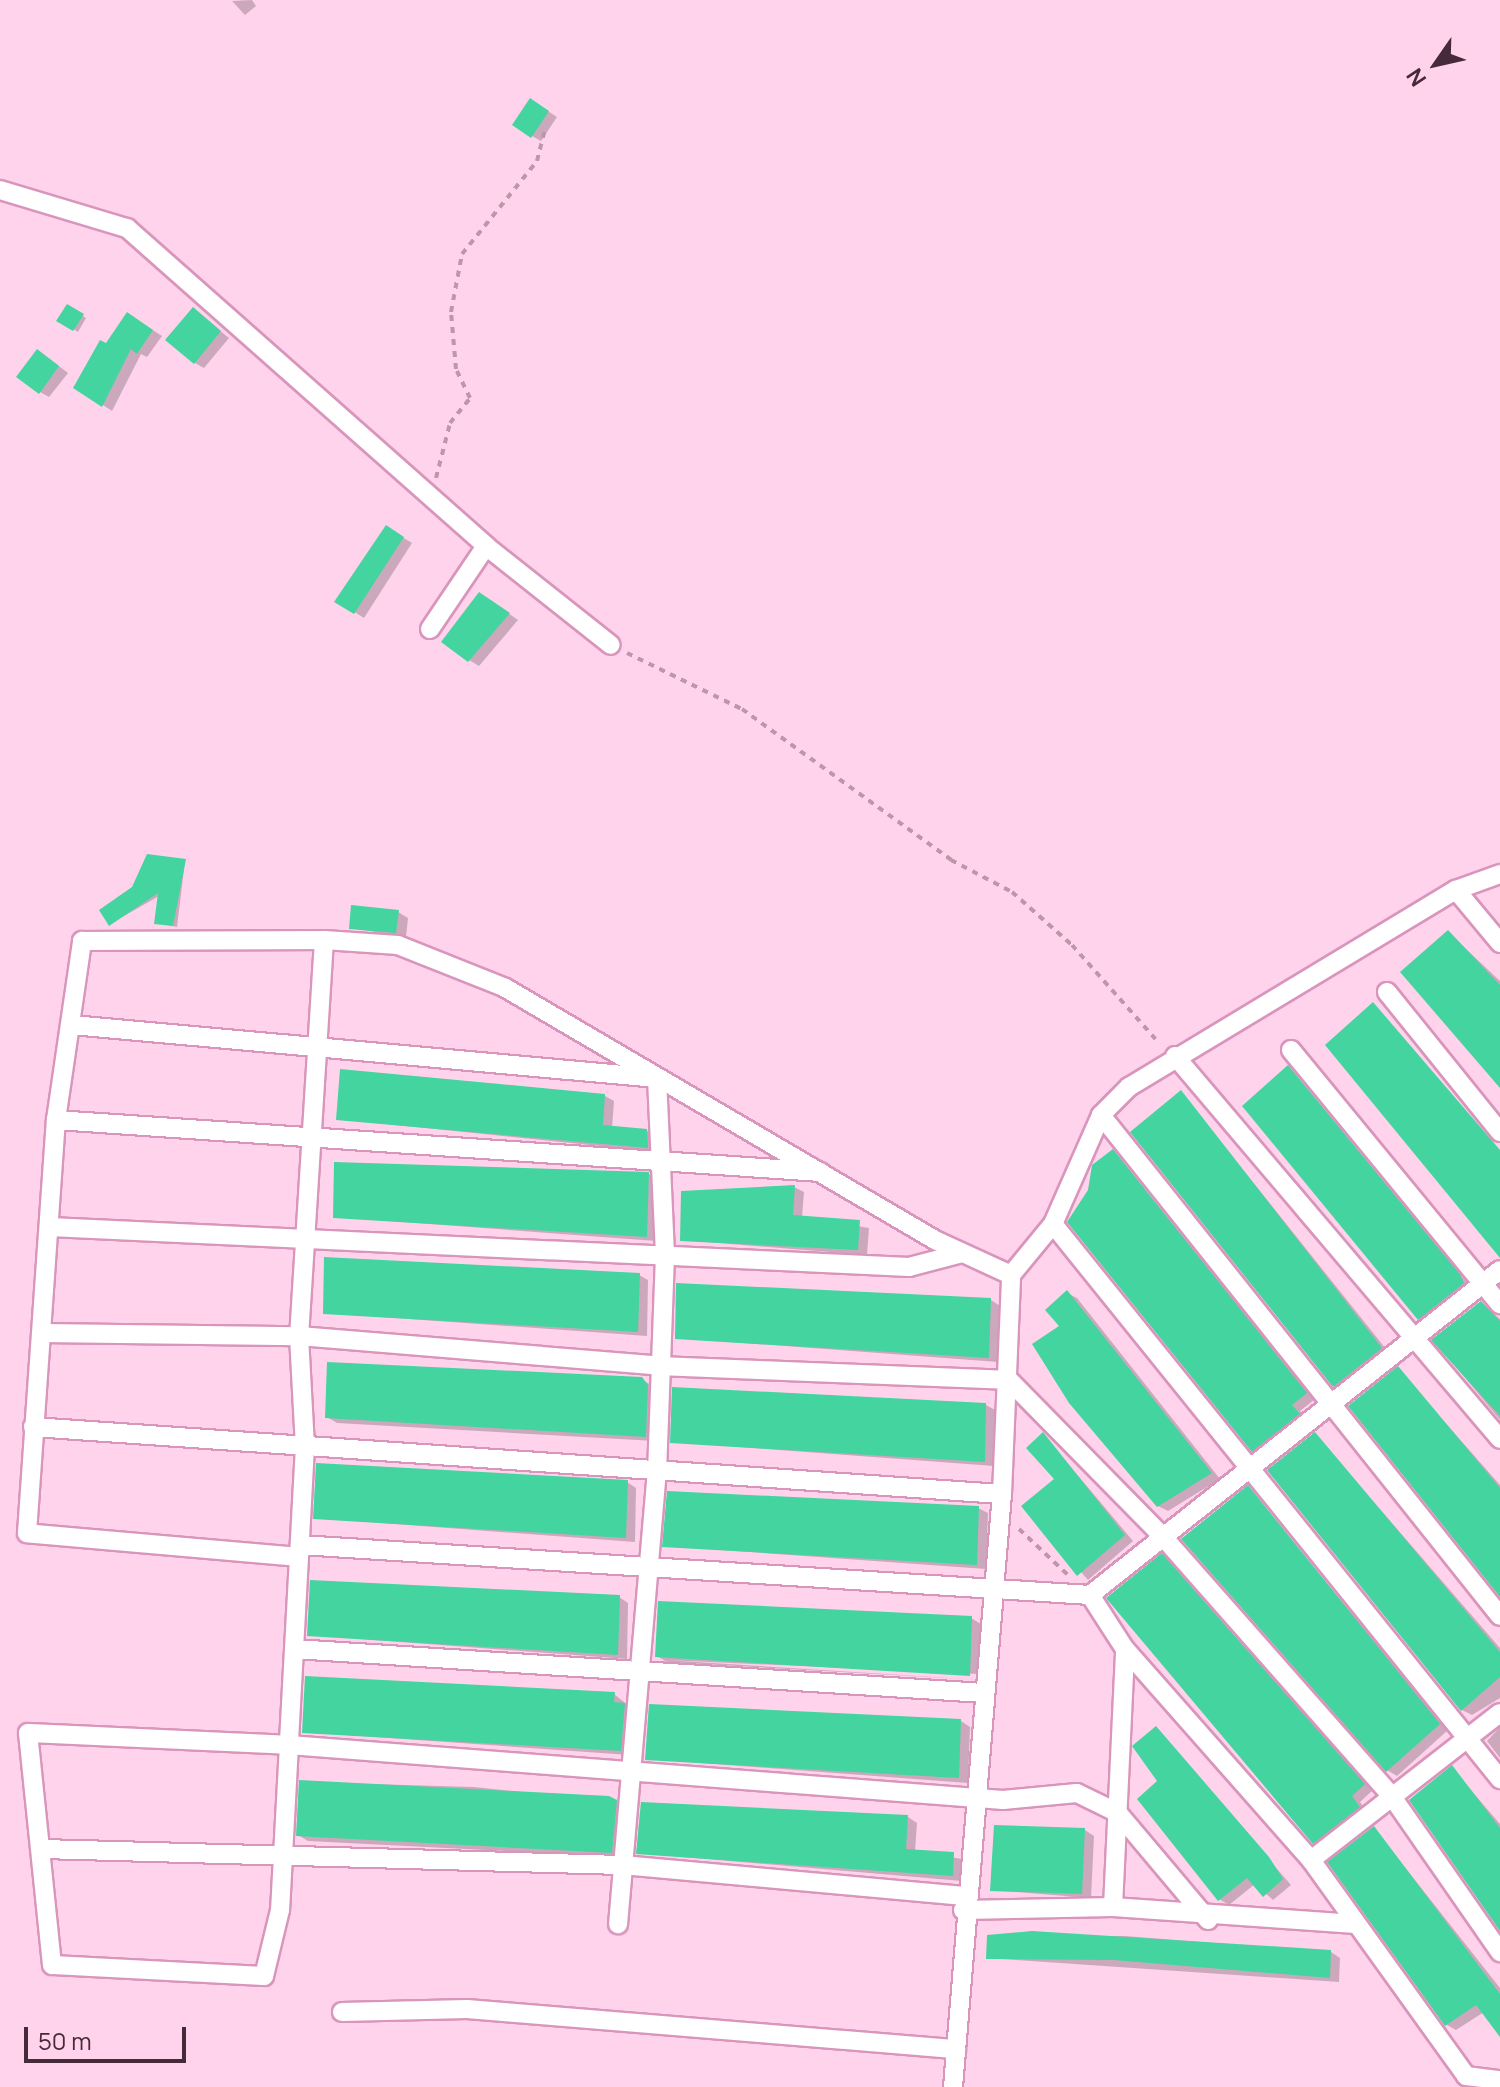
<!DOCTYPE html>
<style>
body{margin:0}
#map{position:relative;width:1500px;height:2087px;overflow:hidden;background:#ffd3eb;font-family:Manrope,sans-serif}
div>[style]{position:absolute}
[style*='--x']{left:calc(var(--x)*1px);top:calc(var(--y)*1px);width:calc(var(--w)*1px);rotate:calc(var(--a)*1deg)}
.shadow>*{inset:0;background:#0003}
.building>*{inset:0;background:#43d49f}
.path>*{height:4px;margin-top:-2px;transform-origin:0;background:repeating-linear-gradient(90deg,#bd96ac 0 6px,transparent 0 12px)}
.roads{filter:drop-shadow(2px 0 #d995bc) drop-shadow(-2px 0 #d995bc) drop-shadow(0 2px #d995bc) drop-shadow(0 -2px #d995bc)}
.minor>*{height:18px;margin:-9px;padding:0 9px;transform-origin:9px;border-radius:9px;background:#fff}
span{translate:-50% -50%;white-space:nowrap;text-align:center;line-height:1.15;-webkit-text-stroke:6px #ffd3eb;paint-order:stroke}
.north{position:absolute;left:1396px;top:24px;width:80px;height:80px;-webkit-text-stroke:6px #ffd3eb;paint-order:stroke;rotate:236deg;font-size:22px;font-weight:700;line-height:32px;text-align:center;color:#462a3a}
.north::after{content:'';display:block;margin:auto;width:28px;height:36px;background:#462a3a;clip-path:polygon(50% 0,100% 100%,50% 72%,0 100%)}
.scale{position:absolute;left:24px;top:2027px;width:162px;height:36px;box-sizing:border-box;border:4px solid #462a3a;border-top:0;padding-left:10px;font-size:24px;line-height:28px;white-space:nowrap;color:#462a3a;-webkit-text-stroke:6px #ffd3eb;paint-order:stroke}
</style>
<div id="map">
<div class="shadow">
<div style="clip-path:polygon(252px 0,256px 6px,245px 15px,232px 1px)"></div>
<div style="clip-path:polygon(540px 106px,557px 117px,541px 141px,532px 136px)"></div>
<div style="clip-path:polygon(68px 306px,86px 318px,78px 332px,59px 320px)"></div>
<div style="clip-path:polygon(194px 310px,229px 338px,204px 368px,195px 363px)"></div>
<div style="clip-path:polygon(137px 320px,162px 336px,147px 357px,141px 354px,112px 411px,103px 405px,106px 346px)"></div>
<div style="clip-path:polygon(47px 357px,68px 373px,49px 397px,40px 392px)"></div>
<div style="clip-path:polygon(387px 528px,412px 543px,364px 618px,337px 601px)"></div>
<div style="clip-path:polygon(489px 600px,518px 620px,479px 666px,469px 660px)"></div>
<div style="clip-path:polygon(185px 861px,177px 927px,157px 923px,159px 896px,110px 924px)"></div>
<div style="clip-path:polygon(398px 912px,408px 918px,406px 937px,351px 928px)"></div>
<div style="clip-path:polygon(1448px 932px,1500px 981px,1500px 1087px)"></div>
<div style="clip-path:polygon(1373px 1005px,1500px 1154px,1500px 1246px)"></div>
<div style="clip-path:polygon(1288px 1068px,1472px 1289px,1429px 1324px,1419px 1318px)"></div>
<div style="clip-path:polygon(1181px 1092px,1390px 1354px,1344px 1391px,1334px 1386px)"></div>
<div style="clip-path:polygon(605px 1096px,614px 1101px,612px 1128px,647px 1131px,656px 1136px,657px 1152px,338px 1119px)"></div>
<div style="clip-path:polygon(1113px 1151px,1315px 1399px,1300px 1411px,1308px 1420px,1262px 1455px,1253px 1450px)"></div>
<div style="clip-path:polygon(649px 1174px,658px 1180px,656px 1241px,335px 1217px)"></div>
<div style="clip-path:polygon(794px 1187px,804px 1192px,802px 1217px,869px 1228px,867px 1255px,682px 1240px)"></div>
<div style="clip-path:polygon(639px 1275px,648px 1280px,647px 1336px,325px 1313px)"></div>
<div style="clip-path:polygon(1067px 1293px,1077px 1298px,1220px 1479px,1168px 1511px,1158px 1506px)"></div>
<div style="clip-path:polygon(991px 1300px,1000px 1306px,998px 1362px,677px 1338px)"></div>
<div style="clip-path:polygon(1481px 1303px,1500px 1319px,1500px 1420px,1434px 1340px)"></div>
<div style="clip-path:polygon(329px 1364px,641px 1379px,651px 1385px,655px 1441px,337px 1423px,327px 1417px)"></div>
<div style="clip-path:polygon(1398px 1369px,1500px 1485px,1500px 1596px)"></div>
<div style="clip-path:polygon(986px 1405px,995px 1410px,994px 1466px,672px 1442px)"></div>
<div style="clip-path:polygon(1043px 1434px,1133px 1541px,1088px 1580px,1024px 1506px,1057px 1479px)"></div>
<div style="clip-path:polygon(1315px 1434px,1500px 1648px,1500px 1698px,1472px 1715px,1462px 1710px)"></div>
<div style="clip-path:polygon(627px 1482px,636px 1488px,635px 1542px,315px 1518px)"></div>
<div style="clip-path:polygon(1248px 1488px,1448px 1730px,1397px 1776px,1387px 1770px)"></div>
<div style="clip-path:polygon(978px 1508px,988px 1513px,986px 1569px,665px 1546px)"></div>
<div style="clip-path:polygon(1162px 1556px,1373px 1790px,1360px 1802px,1368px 1813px,1323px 1848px,1314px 1842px)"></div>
<div style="clip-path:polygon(619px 1597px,628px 1603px,627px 1659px,309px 1635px)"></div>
<div style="clip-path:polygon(971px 1618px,981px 1624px,979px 1674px,665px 1660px,979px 1680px,667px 1662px,657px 1656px)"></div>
<div style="clip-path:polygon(614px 1694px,634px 1710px,630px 1755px,304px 1732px)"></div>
<div style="clip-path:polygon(961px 1721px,970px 1727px,968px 1783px,647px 1759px)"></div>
<div style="clip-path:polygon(1500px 1727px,1500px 1758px,1487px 1741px)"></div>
<div style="clip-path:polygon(1156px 1729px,1291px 1885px,1273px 1900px,1255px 1884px,1229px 1905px,1219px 1899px,1160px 1782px)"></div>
<div style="clip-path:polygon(1452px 1768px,1500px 1824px,1500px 1924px)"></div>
<div style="clip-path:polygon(301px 1782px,474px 1787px,616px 1802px,625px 1808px,621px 1857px,308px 1841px,298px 1835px)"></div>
<div style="clip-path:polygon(908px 1817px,917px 1823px,915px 1852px,963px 1859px,962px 1881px,638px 1853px)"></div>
<div style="clip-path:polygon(1374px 1828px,1500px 1988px,1500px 2034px,1484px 2012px,1456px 2030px,1447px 2025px)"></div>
<div style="clip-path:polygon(1085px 1830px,1094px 1836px,1091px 1898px,992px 1890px)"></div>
<div style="clip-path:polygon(1125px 1936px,1331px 1952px,1340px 1958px,1339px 1982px,988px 1958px,989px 1937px)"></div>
</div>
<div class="building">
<div style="clip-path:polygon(530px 98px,549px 111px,531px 138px,512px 125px)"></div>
<div style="clip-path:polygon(67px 304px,84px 314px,73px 331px,56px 321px)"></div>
<div style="clip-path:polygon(193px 307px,221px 331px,194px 364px,165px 340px)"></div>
<div style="clip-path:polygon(127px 312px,153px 330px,137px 354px,131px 349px,102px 407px,73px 388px,100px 340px,106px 343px)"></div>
<div style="clip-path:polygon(37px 349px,59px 366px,39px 394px,16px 377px)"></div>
<div style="clip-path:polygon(386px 525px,404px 537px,354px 614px,334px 602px)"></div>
<div style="clip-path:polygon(479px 592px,510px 613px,468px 662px,441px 642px)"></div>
<div style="clip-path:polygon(147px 854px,186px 859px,173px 926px,154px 924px,158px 893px,109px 926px,99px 910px,132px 887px)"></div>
<div style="clip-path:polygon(351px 905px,399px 910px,396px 933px,349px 929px)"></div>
<div style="clip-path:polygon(1448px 930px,1500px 985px,1500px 1088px,1400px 972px)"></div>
<div style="clip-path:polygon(1373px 1002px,1500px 1150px,1500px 1258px,1325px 1045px)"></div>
<div style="clip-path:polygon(1288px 1065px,1460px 1274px,1464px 1283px,1418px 1320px,1242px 1106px)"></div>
<div style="clip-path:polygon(340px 1069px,605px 1094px,603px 1125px,647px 1129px,648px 1148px,336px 1120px)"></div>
<div style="clip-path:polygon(1181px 1090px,1382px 1348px,1333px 1387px,1130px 1132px)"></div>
<div style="clip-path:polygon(1113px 1149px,1307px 1393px,1292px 1405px,1300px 1414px,1252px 1452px,1067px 1222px,1088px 1190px,1092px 1165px)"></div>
<div style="clip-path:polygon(334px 1162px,649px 1172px,647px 1237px,333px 1218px)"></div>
<div style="clip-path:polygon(795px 1185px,793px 1215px,860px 1220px,858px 1250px,680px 1241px,681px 1191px)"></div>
<div style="clip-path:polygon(324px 1257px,640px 1273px,638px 1332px,323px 1314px)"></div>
<div style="clip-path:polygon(676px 1283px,991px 1298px,989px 1358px,675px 1339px)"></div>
<div style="clip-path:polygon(1067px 1290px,1212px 1473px,1157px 1507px,1069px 1403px,1032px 1344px,1059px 1326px,1045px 1310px)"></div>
<div style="clip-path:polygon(1481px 1301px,1500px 1321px,1500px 1416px,1431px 1340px)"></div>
<div style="clip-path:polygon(327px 1362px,642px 1377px,648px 1385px,646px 1437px,325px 1418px)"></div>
<div style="clip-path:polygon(1398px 1366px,1500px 1488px,1500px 1597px,1348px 1406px)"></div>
<div style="clip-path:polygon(672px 1387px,986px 1403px,985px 1462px,670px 1443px)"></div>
<div style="clip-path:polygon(1043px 1432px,1125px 1535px,1077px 1576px,1021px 1506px,1054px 1479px,1026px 1448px)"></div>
<div style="clip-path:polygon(1315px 1432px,1500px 1652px,1500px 1677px,1461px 1711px,1267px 1470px)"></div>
<div style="clip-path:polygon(316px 1463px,628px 1480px,626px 1538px,313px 1519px)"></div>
<div style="clip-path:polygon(1248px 1485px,1440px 1724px,1386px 1772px,1181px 1539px)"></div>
<div style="clip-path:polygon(667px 1491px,979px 1506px,977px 1565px,662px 1547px)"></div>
<div style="clip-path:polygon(1162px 1553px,1365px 1784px,1352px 1796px,1360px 1807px,1313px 1844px,1106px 1598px)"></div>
<div style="clip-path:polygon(310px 1580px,620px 1595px,618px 1655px,307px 1636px)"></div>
<div style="clip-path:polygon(658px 1601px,972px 1616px,970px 1676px,655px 1657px)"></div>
<div style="clip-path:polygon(305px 1676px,615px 1692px,614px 1702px,625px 1703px,621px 1751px,302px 1733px)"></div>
<div style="clip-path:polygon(649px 1704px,961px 1719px,959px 1778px,645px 1760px)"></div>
<div style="clip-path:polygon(1156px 1726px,1269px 1857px,1283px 1879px,1263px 1897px,1247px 1878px,1218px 1901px,1137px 1799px,1157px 1781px,1132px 1746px)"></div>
<div style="clip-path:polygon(1452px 1765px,1500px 1828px,1500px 1931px,1409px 1800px)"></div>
<div style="clip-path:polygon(299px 1780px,609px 1796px,617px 1800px,612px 1853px,296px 1836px)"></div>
<div style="clip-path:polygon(641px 1802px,908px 1815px,906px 1849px,954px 1852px,953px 1876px,636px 1854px)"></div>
<div style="clip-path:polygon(994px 1825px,1085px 1828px,1082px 1894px,990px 1891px)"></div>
<div style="clip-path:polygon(1374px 1826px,1500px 1994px,1500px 2037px,1476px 2005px,1445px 2026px,1327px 1862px)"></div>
<div style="clip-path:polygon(1032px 1931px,1331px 1950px,1330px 1978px,1114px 1960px,986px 1959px,987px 1935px)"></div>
</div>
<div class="path">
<div style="--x:436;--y:478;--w:57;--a:-75.7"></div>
<div style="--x:450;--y:423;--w:32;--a:-51"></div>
<div style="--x:470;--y:398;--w:32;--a:-116"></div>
<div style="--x:456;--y:369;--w:57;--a:-95"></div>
<div style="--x:451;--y:312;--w:59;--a:-79.3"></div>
<div style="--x:462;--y:254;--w:119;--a:-51.1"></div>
<div style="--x:537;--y:161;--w:33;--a:-76"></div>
<div style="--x:627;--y:653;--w:128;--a:26"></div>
<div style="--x:742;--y:709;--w:258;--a:35.8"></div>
<div style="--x:951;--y:860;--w:69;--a:27.7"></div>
<div style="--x:1012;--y:892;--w:80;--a:41.5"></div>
<div style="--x:1072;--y:945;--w:132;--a:48.4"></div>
<div style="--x:1019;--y:1529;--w:67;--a:43.2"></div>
</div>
<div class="roads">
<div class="minor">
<div style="--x:0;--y:190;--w:133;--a:16.7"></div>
<div style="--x:127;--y:228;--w:480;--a:41.5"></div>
<div style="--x:486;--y:546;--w:159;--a:38.4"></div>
<div style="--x:430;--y:629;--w:100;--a:-56"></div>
<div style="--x:1456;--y:890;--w:69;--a:50.3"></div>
<div style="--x:1387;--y:992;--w:180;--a:51.1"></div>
<div style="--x:72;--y:1025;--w:587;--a:5.18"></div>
<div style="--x:657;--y:1078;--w:177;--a:87.4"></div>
<div style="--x:665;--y:1255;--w:215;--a:92.1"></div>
<div style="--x:657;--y:1470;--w:456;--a:94.9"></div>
<div style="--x:1291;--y:1050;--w:329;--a:50.6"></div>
<div style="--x:1175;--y:1056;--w:502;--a:49.68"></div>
<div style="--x:1101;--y:1115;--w:640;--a:51.47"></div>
<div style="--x:56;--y:1120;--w:766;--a:3.89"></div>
<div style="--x:1053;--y:1224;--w:713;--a:51.15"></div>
<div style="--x:50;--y:1227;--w:860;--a:2.67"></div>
<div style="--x:909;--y:1267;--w:52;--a:-14.6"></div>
<div style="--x:1011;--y:1275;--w:84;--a:-155.3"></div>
<div style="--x:935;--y:1240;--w:498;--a:-149.6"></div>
<div style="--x:506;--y:988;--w:116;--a:-158.3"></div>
<div style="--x:398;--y:945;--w:74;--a:-176.1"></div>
<div style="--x:324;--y:940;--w:397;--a:93.6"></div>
<div style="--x:299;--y:1336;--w:110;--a:86.9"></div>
<div style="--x:305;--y:1446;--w:299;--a:93.1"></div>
<div style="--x:289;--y:1745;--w:165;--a:93.1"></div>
<div style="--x:280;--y:1910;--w:68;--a:103.6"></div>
<div style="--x:264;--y:1976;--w:212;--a:-177"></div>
<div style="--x:52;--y:1965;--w:233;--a:-95.9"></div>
<div style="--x:28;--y:1733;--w:261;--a:2.6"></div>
<div style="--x:289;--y:1745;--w:716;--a:4.4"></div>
<div style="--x:1003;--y:1800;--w:74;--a:-5.4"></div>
<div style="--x:1077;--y:1793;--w:46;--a:26"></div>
<div style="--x:1118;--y:1813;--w:140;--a:49.9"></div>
<div style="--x:42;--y:1333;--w:257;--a:0.7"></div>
<div style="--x:299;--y:1336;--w:363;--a:4.7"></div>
<div style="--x:661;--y:1366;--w:348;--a:2.3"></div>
<div style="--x:1009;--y:1380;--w:223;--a:45.5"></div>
<div style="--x:1165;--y:1539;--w:345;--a:48.6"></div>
<div style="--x:1393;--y:1798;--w:188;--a:55.2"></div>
<div style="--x:33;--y:1427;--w:971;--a:3.96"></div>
<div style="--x:300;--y:1545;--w:792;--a:3.62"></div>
<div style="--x:1090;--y:1595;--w:523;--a:-38.4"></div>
<div style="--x:299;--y:1557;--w:273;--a:-175"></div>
<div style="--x:27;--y:1533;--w:414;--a:-86"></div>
<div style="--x:56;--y:1120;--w:181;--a:-81.7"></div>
<div style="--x:82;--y:941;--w:242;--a:-0.2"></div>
<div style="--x:1090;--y:1595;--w:64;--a:57.1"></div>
<div style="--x:1125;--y:1649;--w:281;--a:48.6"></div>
<div style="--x:1311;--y:1860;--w:266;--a:54.3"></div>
<div style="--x:1466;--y:2076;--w:34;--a:7"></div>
<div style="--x:294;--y:1649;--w:690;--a:3.65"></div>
<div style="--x:42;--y:1849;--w:581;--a:1.58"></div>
<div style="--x:623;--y:1865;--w:342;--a:5.2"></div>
<div style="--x:1311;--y:1860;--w:239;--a:-37.9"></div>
<div style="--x:1113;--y:1907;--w:258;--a:-87.3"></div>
<div style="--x:963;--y:1910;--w:150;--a:-1.1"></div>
<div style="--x:1113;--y:1907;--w:243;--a:4"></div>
<div style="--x:342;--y:2012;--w:125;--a:-1.4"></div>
<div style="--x:467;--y:2009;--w:491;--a:4.7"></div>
<div style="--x:953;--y:2087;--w:595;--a:-85.28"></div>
<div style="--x:1002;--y:1494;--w:219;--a:-87.6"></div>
<div style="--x:1011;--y:1275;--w:66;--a:-50.5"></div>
<div style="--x:1053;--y:1224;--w:119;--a:-66.2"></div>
<div style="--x:1101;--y:1115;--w:40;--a:-45"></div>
<div style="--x:1129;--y:1087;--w:382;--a:-31.1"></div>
<div style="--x:1456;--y:890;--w:47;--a:-20"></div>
</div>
</div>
<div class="north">N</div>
<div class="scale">50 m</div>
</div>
